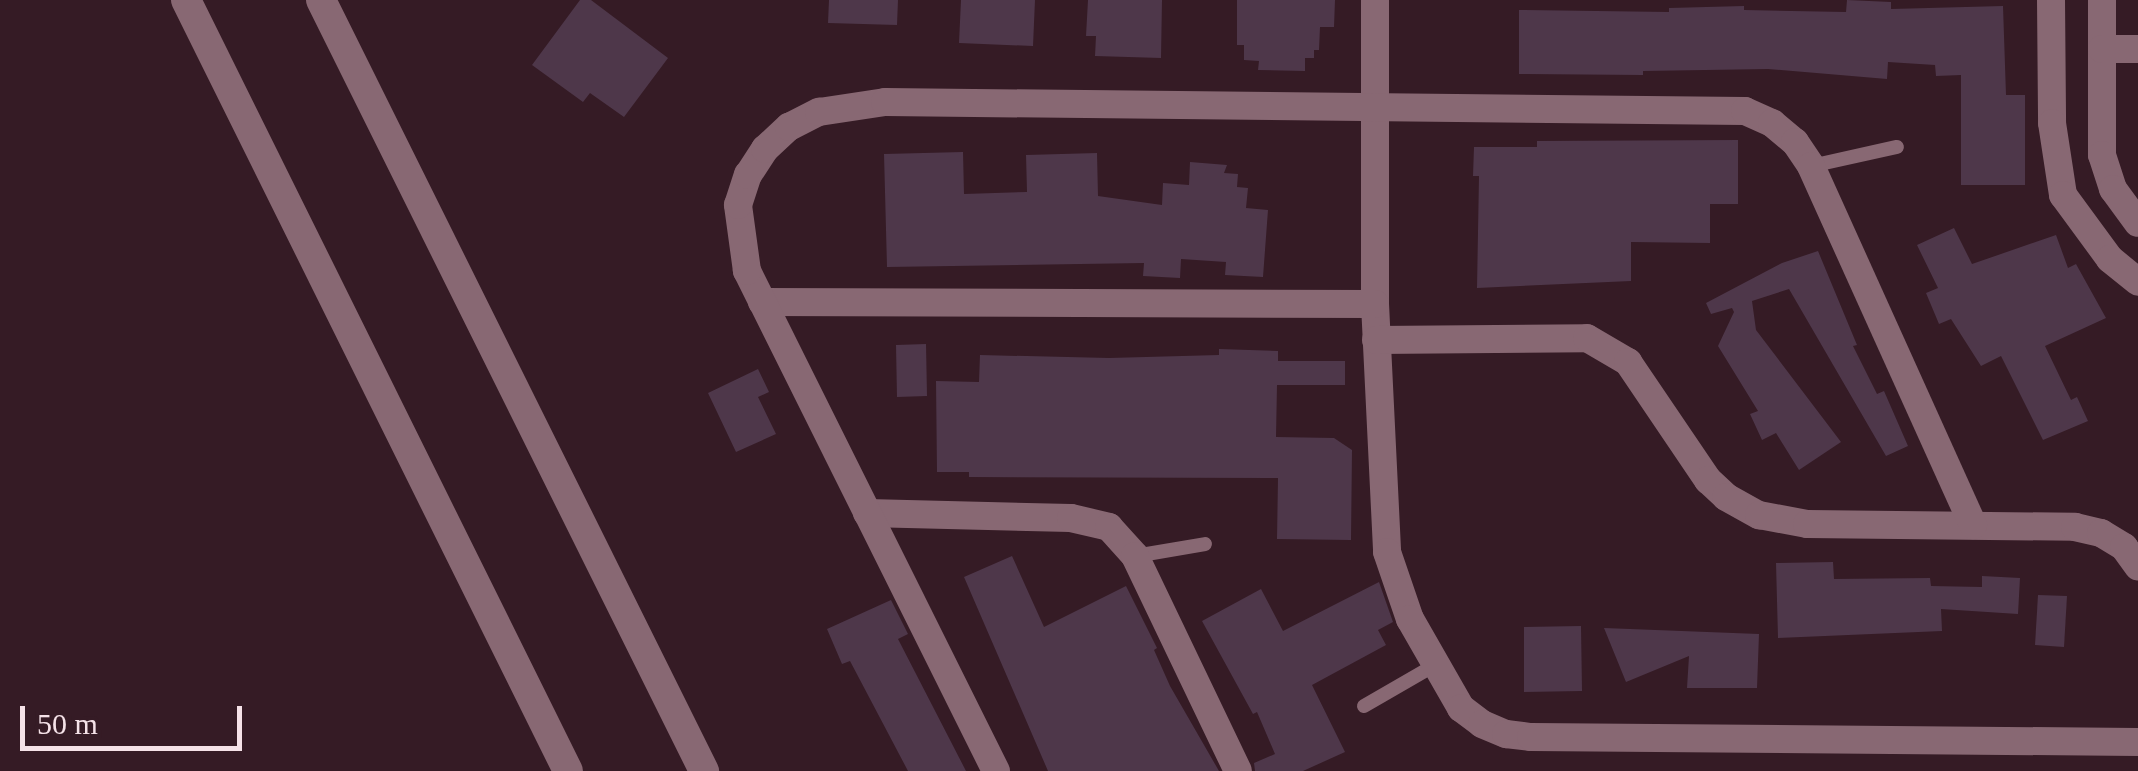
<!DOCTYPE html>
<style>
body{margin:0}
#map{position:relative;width:2138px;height:771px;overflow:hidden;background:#351b25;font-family:"Times New Roman",serif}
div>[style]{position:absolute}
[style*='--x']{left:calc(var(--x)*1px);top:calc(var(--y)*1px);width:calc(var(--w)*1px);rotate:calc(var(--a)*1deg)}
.building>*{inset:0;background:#4e374a}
.lane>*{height:14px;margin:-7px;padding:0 7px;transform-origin:7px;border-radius:7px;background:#886873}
.street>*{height:28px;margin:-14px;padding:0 14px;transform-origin:14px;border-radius:14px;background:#886873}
.secondary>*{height:30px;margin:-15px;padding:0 15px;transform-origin:15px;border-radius:15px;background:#886873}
span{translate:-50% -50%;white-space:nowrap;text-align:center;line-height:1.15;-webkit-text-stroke:9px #351b25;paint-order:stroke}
.scale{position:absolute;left:20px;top:706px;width:222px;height:45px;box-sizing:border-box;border:5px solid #f5e2e8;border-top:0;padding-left:12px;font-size:30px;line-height:35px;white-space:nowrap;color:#f5e2e8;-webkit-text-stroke:8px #351b25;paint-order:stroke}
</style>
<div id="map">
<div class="building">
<div style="clip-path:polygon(580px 0,591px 0,668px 58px,624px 117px,590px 93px,583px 102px,532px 65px)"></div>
<div style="clip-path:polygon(829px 0,898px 0,897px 25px,828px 23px)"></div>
<div style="clip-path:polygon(961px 0,1035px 0,1033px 46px,959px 43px)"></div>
<div style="clip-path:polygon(1088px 0,1162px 0,1161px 58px,1095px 56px,1096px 36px,1086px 36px)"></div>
<div style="clip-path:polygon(1237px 0,1335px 0,1334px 27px,1320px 27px,1319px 50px,1314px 50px,1314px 58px,1305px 58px,1305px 71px,1258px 70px,1259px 61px,1244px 60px,1244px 45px,1237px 45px)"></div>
<div style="clip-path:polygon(1847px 0,1891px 2px,1891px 9px,2003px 6px,2006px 95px,2025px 95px,2025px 185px,1961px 185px,1961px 75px,1936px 76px,1935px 65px,1888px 62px,1887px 79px,1768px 69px,1643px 71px,1643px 75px,1519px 74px,1519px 10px,1669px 12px,1669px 8px,1744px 6px,1744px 10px,1846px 12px)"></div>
<div style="clip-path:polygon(1738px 140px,1738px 204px,1710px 204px,1710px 243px,1631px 242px,1631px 281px,1477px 288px,1479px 176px,1473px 176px,1474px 147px,1537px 147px,1537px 141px)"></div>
<div style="clip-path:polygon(963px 152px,964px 194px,1027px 192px,1026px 155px,1097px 153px,1098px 196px,1162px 205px,1163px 183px,1189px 185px,1190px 162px,1227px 165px,1224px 173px,1238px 174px,1237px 187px,1248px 188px,1246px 208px,1268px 210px,1263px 277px,1225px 275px,1226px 262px,1181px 259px,1180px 278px,1143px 276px,1144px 263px,887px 267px,884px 154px)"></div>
<div style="clip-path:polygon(1954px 228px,1972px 264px,2056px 235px,2068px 268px,2076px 264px,2106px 318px,2045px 346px,2071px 400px,2077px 397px,2088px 421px,2043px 440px,2001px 356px,1981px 366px,1951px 319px,1939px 324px,1926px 293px,1938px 288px,1917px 245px)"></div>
<div style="clip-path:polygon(1818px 251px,1857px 345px,1853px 346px,1877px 394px,1884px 391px,1908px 446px,1886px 456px,1789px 289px,1752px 301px,1756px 330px,1841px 442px,1799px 470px,1776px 433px,1762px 440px,1750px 414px,1758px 411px,1718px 346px,1734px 312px,1732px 308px,1711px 314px,1706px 303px,1782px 263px)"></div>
<div style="clip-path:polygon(926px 344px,927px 396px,897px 397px,896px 345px)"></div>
<div style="clip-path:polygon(1219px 349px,1278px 351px,1278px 361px,1345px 361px,1345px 385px,1277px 385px,1276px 437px,1334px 438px,1352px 450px,1351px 540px,1277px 539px,1278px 478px,969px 477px,969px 472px,937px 472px,936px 381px,979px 382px,980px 355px,1109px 358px,1219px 355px)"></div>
<div style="clip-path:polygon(758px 369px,769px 392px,758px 397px,776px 434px,736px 452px,708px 393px)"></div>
<div style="clip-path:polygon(1012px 556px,1044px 627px,1126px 586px,1157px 648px,1154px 650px,1170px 686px,1219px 771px,1048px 771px,964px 577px)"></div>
<div style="clip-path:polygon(1833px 562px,1834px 579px,1930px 578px,1931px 586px,1982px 587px,1982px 576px,2020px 578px,2018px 614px,1941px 609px,1942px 631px,1778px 638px,1776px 563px)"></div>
<div style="clip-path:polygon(1379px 582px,1393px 622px,1378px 630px,1386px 645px,1312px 685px,1345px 752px,1303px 771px,1255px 771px,1254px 763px,1275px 754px,1257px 712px,1253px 714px,1202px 621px,1261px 589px,1283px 631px)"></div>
<div style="clip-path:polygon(2038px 595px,2067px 596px,2064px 647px,2035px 645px)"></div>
<div style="clip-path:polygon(891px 600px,908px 634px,898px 639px,966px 771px,908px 771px,850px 661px,842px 664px,827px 629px)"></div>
<div style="clip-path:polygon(1581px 626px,1582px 691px,1524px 692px,1524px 627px)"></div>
<div style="clip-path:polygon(1604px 628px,1759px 634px,1757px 688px,1687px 688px,1689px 656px,1626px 682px)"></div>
</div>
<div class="lane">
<div style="--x:1811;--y:166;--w:88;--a:-12.5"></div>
<div style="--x:1135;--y:556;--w:71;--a:-9.7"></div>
<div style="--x:1364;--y:706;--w:82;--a:-30"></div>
</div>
<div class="street">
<div style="--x:1375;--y:0;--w:304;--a:90"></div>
<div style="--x:1375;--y:304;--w:248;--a:87.2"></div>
<div style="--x:1387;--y:552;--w:71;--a:71.1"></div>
<div style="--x:1410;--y:619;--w:103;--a:60.2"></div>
<div style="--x:1461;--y:708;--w:26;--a:37"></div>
<div style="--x:1482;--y:724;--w:26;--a:23"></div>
<div style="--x:1506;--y:734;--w:25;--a:7"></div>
<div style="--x:1531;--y:737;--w:607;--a:0.47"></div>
<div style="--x:2051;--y:0;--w:123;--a:89.5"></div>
<div style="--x:2052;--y:123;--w:73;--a:81.3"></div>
<div style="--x:2063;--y:195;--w:79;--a:53.7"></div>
<div style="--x:2110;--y:259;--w:36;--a:39"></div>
<div style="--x:2102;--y:0;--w:155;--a:90"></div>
<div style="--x:2102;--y:155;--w:36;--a:72"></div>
<div style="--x:2113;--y:189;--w:42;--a:53.7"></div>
<div style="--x:2102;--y:49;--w:36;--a:0"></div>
<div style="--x:762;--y:302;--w:613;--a:0.19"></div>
<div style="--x:1376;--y:340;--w:211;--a:-0.5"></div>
<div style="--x:1587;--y:338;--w:48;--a:30.3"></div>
<div style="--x:1628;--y:362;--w:143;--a:55.9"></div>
<div style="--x:1708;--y:480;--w:25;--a:43"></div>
<div style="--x:1726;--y:497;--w:38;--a:29"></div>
<div style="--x:1759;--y:515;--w:49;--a:10.6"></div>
<div style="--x:1807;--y:524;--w:268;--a:0.6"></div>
<div style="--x:2075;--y:527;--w:27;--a:13"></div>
<div style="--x:2101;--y:533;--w:27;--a:31"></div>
<div style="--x:2124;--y:547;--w:24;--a:54"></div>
<div style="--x:867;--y:513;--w:204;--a:1.4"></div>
<div style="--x:1071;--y:518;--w:39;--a:13"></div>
<div style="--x:1109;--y:527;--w:39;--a:48"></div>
<div style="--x:1135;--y:556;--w:238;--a:64.4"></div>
<div style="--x:996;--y:771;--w:559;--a:-116.47"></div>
<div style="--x:747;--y:271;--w:67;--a:-97.8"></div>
<div style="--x:738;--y:205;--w:32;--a:-72"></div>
<div style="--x:748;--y:175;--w:31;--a:-57"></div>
<div style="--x:765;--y:149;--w:33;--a:-43"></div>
<div style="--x:789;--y:127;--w:34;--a:-27"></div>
<div style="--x:819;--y:112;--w:67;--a:-8.6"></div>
<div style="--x:885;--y:102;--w:860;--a:0.6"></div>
<div style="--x:1745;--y:111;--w:30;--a:24"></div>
<div style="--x:1772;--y:123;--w:30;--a:40"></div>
<div style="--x:1795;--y:142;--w:29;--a:56"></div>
<div style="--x:1811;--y:166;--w:394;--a:65.7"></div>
</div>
<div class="secondary">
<div style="--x:186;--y:0;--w:860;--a:63.64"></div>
<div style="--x:321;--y:0;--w:861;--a:63.58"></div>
</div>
<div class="scale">50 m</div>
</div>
